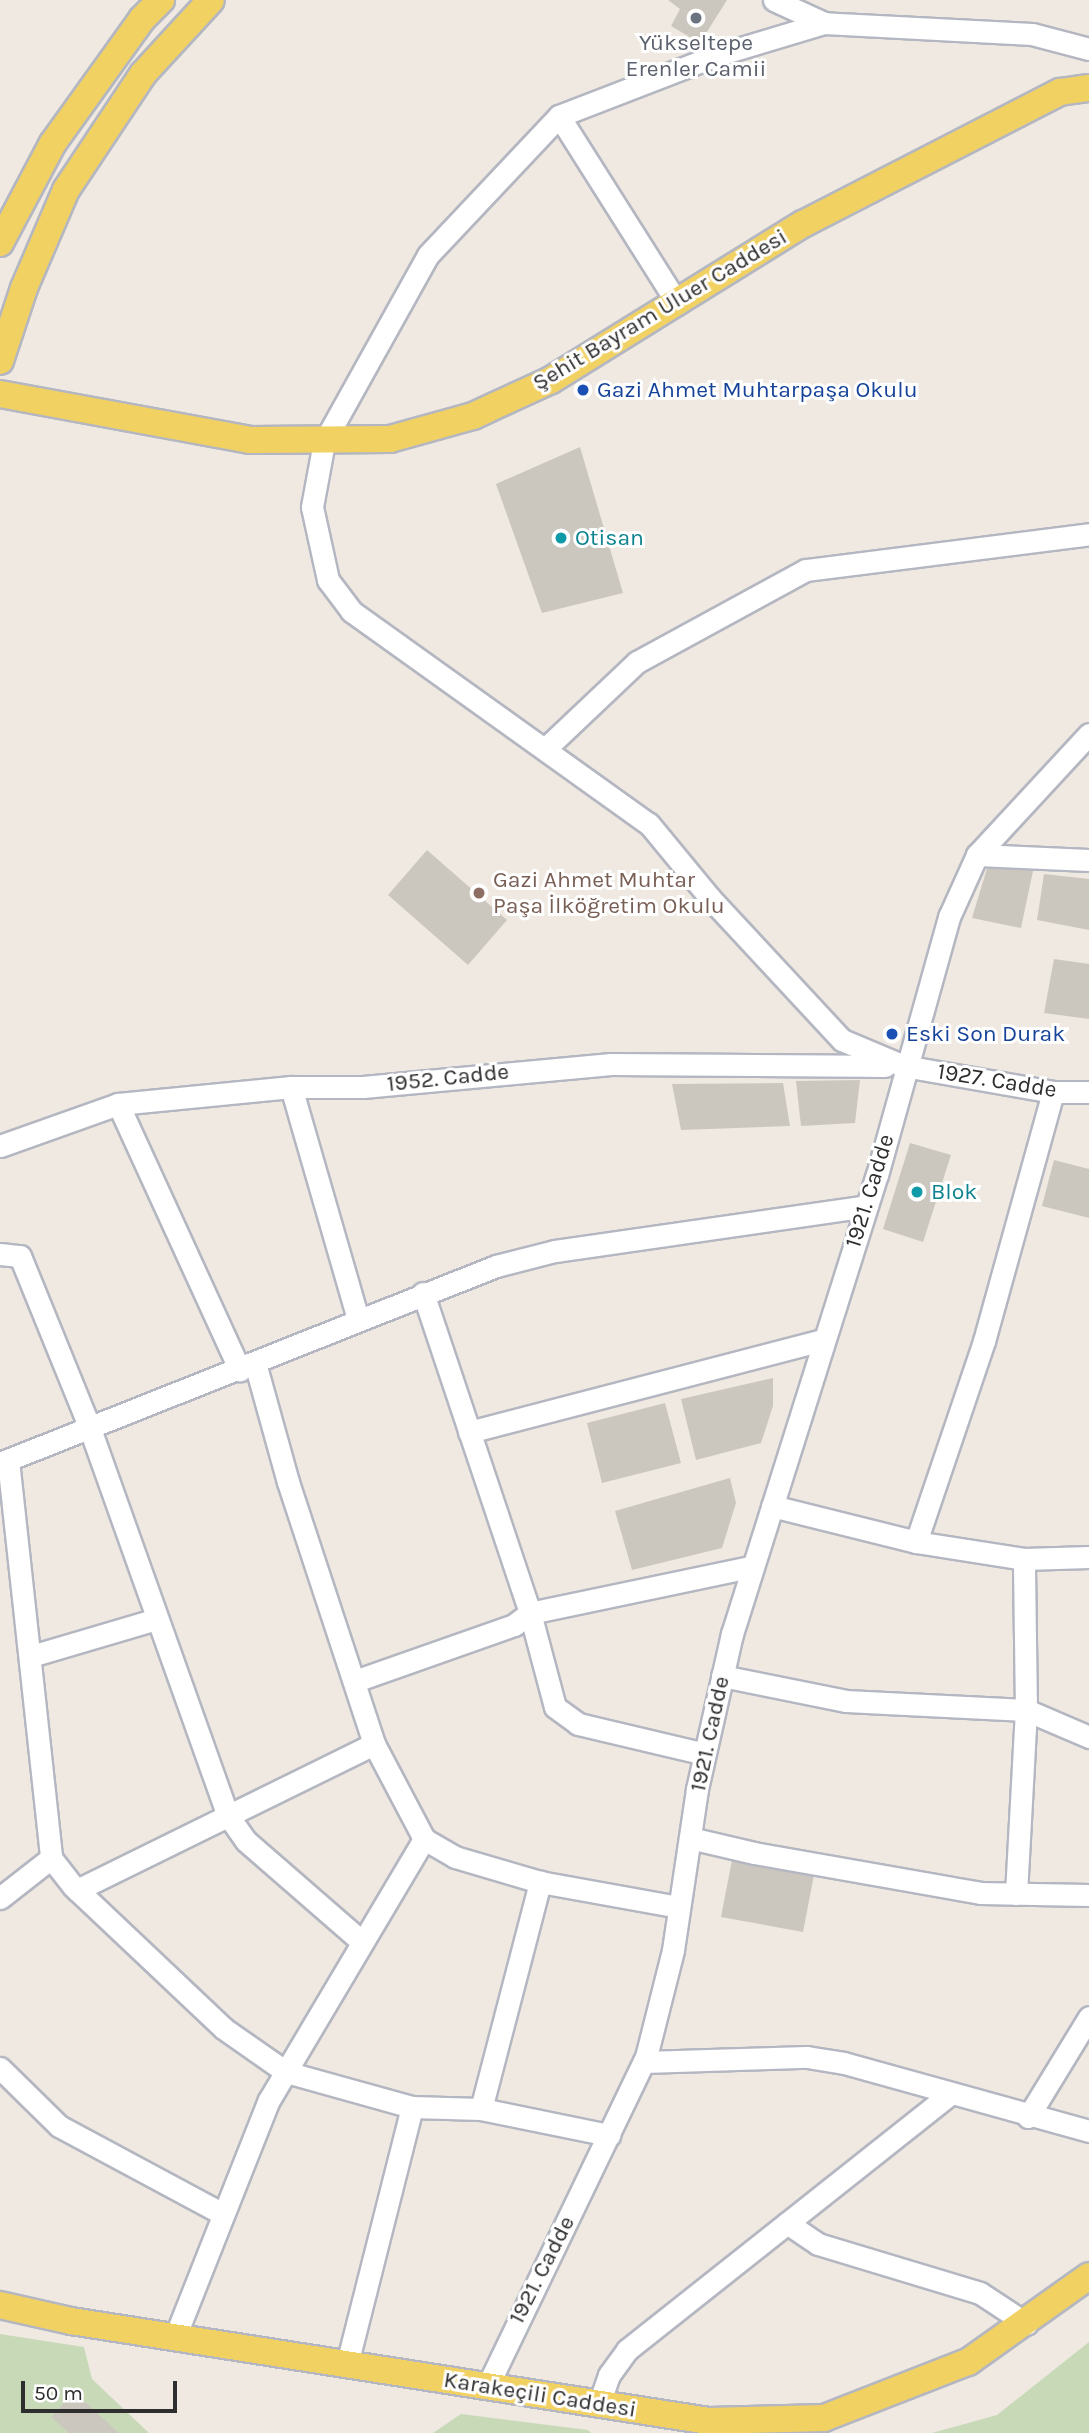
<!DOCTYPE html>
<meta charset="utf-8">
<style>
body{margin:0}
#map{position:relative;width:1089px;height:2433px;overflow:hidden;background:#efe9e1;font-family:Karla,sans-serif}
div>[style]{position:absolute}
[style*='--x']{left:calc(var(--x)*1px);top:calc(var(--y)*1px);width:calc(var(--w)*1px);rotate:calc(var(--a)*1deg)}
.cemetery>*{inset:0;background:#c8d9b8}
.building>*{inset:0;background:#cbc7bf}
.roads{filter:drop-shadow(2px 0 #b4b7c1) drop-shadow(-2px 0 #b4b7c1) drop-shadow(0 2px #b4b7c1) drop-shadow(0 -2px #b4b7c1)}
.minor>*{height:21px;margin:-10.5px;padding:0 10.5px;transform-origin:10.5px;border-radius:10.5px;background:#fff}
.major>*{height:26px;margin:-13px;padding:0 13px;transform-origin:13px;border-radius:13px;background:#f2d163}
.dots>*{width:19px;height:19px;translate:-50% -50%;box-sizing:border-box;border:4px solid #fff;border-radius:50%}
span{translate:-50% -50%;white-space:nowrap;text-align:center;line-height:1.15;-webkit-text-stroke:6px #fff;paint-order:stroke}
.worship-label{font-size:23px;color:#5b616d}
.street-label{font-size:23px;color:#2e2e2e}
.transit-label{font-size:23px;color:#164399}
.left{translate:0 -50%;text-align:left}
.culture-label{font-size:23px;color:#0d838f}
.education-label{font-size:23px;color:#785e54}
.scale{position:absolute;left:21px;top:2381px;width:156px;height:32px;box-sizing:border-box;border:4px solid #2e2e2e;border-top:0;padding-left:9px;font-size:21px;line-height:24px;white-space:nowrap;color:#2e2e2e;-webkit-text-stroke:5px #fff;paint-order:stroke}
</style>
<div id="map">
<div class="cemetery">
<div style="clip-path:polygon(0 2334px,84px 2347px,92px 2379px,149px 2433px,0 2433px)"></div>
<div style="clip-path:polygon(1089px 2342px,1089px 2433px,932px 2433px,997px 2415px)"></div>
<div style="clip-path:polygon(461px 2414px,588px 2430px,591px 2433px,433px 2433px)"></div>
</div>
<div class="building">
<div style="clip-path:polygon(668px 0,727px 0,700px 43px,671px 26px,680px 9px)"></div>
<div style="clip-path:polygon(580px 447px,623px 593px,542px 613px,496px 484px)"></div>
<div style="clip-path:polygon(427px 850px,507px 920px,468px 965px,388px 895px)"></div>
<div style="clip-path:polygon(988px 865px,1033px 871px,1021px 928px,972px 918px)"></div>
<div style="clip-path:polygon(1044px 874px,1089px 879px,1089px 930px,1037px 920px)"></div>
<div style="clip-path:polygon(1054px 959px,1089px 964px,1089px 1019px,1044px 1013px)"></div>
<div style="clip-path:polygon(860px 1080px,855px 1123px,801px 1126px,796px 1081px)"></div>
<div style="clip-path:polygon(783px 1083px,790px 1126px,681px 1130px,672px 1084px)"></div>
<div style="clip-path:polygon(910px 1143px,951px 1155px,923px 1242px,883px 1229px)"></div>
<div style="clip-path:polygon(1054px 1160px,1089px 1169px,1089px 1218px,1042px 1206px)"></div>
<div style="clip-path:polygon(773px 1378px,773px 1406px,761px 1443px,696px 1460px,681px 1399px)"></div>
<div style="clip-path:polygon(665px 1403px,681px 1463px,602px 1483px,587px 1423px)"></div>
<div style="clip-path:polygon(730px 1478px,736px 1503px,722px 1548px,632px 1570px,615px 1511px)"></div>
<div style="clip-path:polygon(732px 1860px,814px 1875px,803px 1932px,721px 1917px)"></div>
<div style="clip-path:polygon(74px 2392px,119px 2433px,69px 2433px,51px 2417px)"></div>
</div>
<div class="roads">
<div class="minor">
<div style="--x:774;--y:0;--w:55;--a:24.7"></div>
<div style="--x:1089;--y:49;--w:59;--a:-165.3"></div>
<div style="--x:1032;--y:34;--w:208;--a:-177"></div>
<div style="--x:824;--y:23;--w:112;--a:163.3"></div>
<div style="--x:717;--y:55;--w:169;--a:158.9"></div>
<div style="--x:559;--y:116;--w:191;--a:133.3"></div>
<div style="--x:428;--y:255;--w:214;--a:119.1"></div>
<div style="--x:324;--y:442;--w:66;--a:100.5"></div>
<div style="--x:312;--y:507;--w:75;--a:77.6"></div>
<div style="--x:328;--y:580;--w:39;--a:53"></div>
<div style="--x:351;--y:611;--w:366;--a:35.6"></div>
<div style="--x:649;--y:824;--w:96;--a:50.5"></div>
<div style="--x:710;--y:898;--w:194;--a:47.1"></div>
<div style="--x:842;--y:1040;--w:67;--a:22.8"></div>
<div style="--x:904;--y:1066;--w:151;--a:9.9"></div>
<div style="--x:1053;--y:1092;--w:36;--a:0"></div>
<div style="--x:559;--y:116;--w:222;--a:57.7"></div>
<div style="--x:545;--y:749;--w:127;--a:-43.4"></div>
<div style="--x:637;--y:662;--w:192;--a:-28.6"></div>
<div style="--x:806;--y:570;--w:285;--a:-7.2"></div>
<div style="--x:977;--y:855;--w:112;--a:2.6"></div>
<div style="--x:291;--y:1087;--w:241;--a:73.9"></div>
<div style="--x:118;--y:1104;--w:293;--a:65.4"></div>
<div style="--x:0;--y:1146;--w:125;--a:-19.6"></div>
<div style="--x:118;--y:1104;--w:174;--a:-5.6"></div>
<div style="--x:291;--y:1087;--w:72;--a:0"></div>
<div style="--x:363;--y:1087;--w:249;--a:-5.3"></div>
<div style="--x:611;--y:1064;--w:274;--a:0.4"></div>
<div style="--x:0;--y:1254;--w:20;--a:6"></div>
<div style="--x:20;--y:1256;--w:183;--a:67.9"></div>
<div style="--x:89;--y:1426;--w:412;--a:70.4"></div>
<div style="--x:227;--y:1814;--w:33;--a:55"></div>
<div style="--x:246;--y:1841;--w:152;--a:41"></div>
<div style="--x:423;--y:1293;--w:337;--a:71.5"></div>
<div style="--x:530;--y:1613;--w:97;--a:75.1"></div>
<div style="--x:555;--y:1707;--w:29;--a:36"></div>
<div style="--x:578;--y:1724;--w:130;--a:13.3"></div>
<div style="--x:255;--y:1363;--w:123;--a:74.5"></div>
<div style="--x:288;--y:1482;--w:276;--a:71.8"></div>
<div style="--x:374;--y:1744;--w:107;--a:62.2"></div>
<div style="--x:424;--y:1839;--w:36;--a:30"></div>
<div style="--x:455;--y:1857;--w:89;--a:16.4"></div>
<div style="--x:540;--y:1882;--w:141;--a:10.2"></div>
<div style="--x:469;--y:1432;--w:366;--a:-14.6"></div>
<div style="--x:8;--y:1460;--w:400;--a:83.8"></div>
<div style="--x:51;--y:1858;--w:36;--a:52"></div>
<div style="--x:73;--y:1886;--w:207;--a:43.4"></div>
<div style="--x:223;--y:2028;--w:77;--a:34.9"></div>
<div style="--x:286;--y:2072;--w:131;--a:15.5"></div>
<div style="--x:412;--y:2107;--w:69;--a:1.7"></div>
<div style="--x:481;--y:2109;--w:131;--a:11.5"></div>
<div style="--x:0;--y:1463;--w:534;--a:-21.66"></div>
<div style="--x:496;--y:1266;--w:61;--a:-14.3"></div>
<div style="--x:555;--y:1251;--w:315;--a:-8.2"></div>
<div style="--x:772;--y:1506;--w:148;--a:14"></div>
<div style="--x:916;--y:1542;--w:109;--a:8.9"></div>
<div style="--x:1024;--y:1559;--w:65;--a:-1.8"></div>
<div style="--x:916;--y:1542;--w:212;--a:-71.3"></div>
<div style="--x:984;--y:1341;--w:258;--a:-74.5"></div>
<div style="--x:31;--y:1656;--w:131;--a:-16.4"></div>
<div style="--x:722;--y:1676;--w:126;--a:11.4"></div>
<div style="--x:846;--y:1701;--w:180;--a:2.9"></div>
<div style="--x:1026;--y:1710;--w:69;--a:23.2"></div>
<div style="--x:355;--y:1681;--w:169;--a:-19.4"></div>
<div style="--x:514;--y:1625;--w:20;--a:-37"></div>
<div style="--x:530;--y:1613;--w:225;--a:-11.8"></div>
<div style="--x:690;--y:1838;--w:66;--a:13.2"></div>
<div style="--x:754;--y:1853;--w:230;--a:10"></div>
<div style="--x:980;--y:1893;--w:109;--a:1.1"></div>
<div style="--x:77;--y:1890;--w:331;--a:-26.2"></div>
<div style="--x:1016;--y:1894;--w:184;--a:-86.9"></div>
<div style="--x:1026;--y:1710;--w:151;--a:-90.8"></div>
<div style="--x:0;--y:1898;--w:65;--a:-38.1"></div>
<div style="--x:644;--y:2062;--w:163;--a:-1.8"></div>
<div style="--x:807;--y:2057;--w:37;--a:9"></div>
<div style="--x:844;--y:2063;--w:254;--a:15.5"></div>
<div style="--x:0;--y:2068;--w:83;--a:44.5"></div>
<div style="--x:59;--y:2126;--w:186;--a:28.2"></div>
<div style="--x:481;--y:2109;--w:235;--a:-75.4"></div>
<div style="--x:1028;--y:2117;--w:117;--a:-58.6"></div>
<div style="--x:787;--y:2223;--w:37;--a:34"></div>
<div style="--x:818;--y:2244;--w:169;--a:16.8"></div>
<div style="--x:980;--y:2293;--w:56;--a:33.4"></div>
<div style="--x:175;--y:2337;--w:255;--a:-68.4"></div>
<div style="--x:269;--y:2100;--w:304;--a:-59.3"></div>
<div style="--x:347;--y:2364;--w:265;--a:-75.8"></div>
<div style="--x:487;--y:2387;--w:366;--a:-64.3"></div>
<div style="--x:646;--y:2057;--w:110;--a:-75.8"></div>
<div style="--x:673;--y:1950;--w:163;--a:-81.5"></div>
<div style="--x:697;--y:1789;--w:159;--a:-77.3"></div>
<div style="--x:732;--y:1634;--w:481;--a:-72.5"></div>
<div style="--x:877;--y:1175;--w:268;--a:-74.4"></div>
<div style="--x:949;--y:917;--w:68;--a:-65.7"></div>
<div style="--x:977;--y:855;--w:165;--a:-47.2"></div>
<div style="--x:599;--y:2404;--w:31;--a:-71"></div>
<div style="--x:609;--y:2375;--w:31;--a:-54"></div>
<div style="--x:627;--y:2350;--w:411;--a:-38.4"></div>
</div>
<div class="major">
<div style="--x:0;--y:243;--w:113;--a:-62.1"></div>
<div style="--x:53;--y:143;--w:153;--a:-54.3"></div>
<div style="--x:142;--y:19;--w:27;--a:-45"></div>
<div style="--x:0;--y:361;--w:77;--a:-71.8"></div>
<div style="--x:24;--y:288;--w:107;--a:-66.8"></div>
<div style="--x:66;--y:190;--w:139;--a:-56.4"></div>
<div style="--x:143;--y:74;--w:100;--a:-47.4"></div>
<div style="--x:0;--y:394;--w:254;--a:10.4"></div>
<div style="--x:250;--y:440;--w:140;--a:-0.4"></div>
<div style="--x:390;--y:439;--w:86;--a:-15.5"></div>
<div style="--x:473;--y:416;--w:86;--a:-24.8"></div>
<div style="--x:551;--y:380;--w:296;--a:-31.8"></div>
<div style="--x:803;--y:224;--w:289;--a:-27.2"></div>
<div style="--x:1060;--y:92;--w:29;--a:-8"></div>
<div style="--x:0;--y:2305;--w:73;--a:12.7"></div>
<div style="--x:71;--y:2321;--w:646;--a:8.91"></div>
<div style="--x:709;--y:2421;--w:115;--a:-1.5"></div>
<div style="--x:824;--y:2418;--w:155;--a:-21.3"></div>
<div style="--x:968;--y:2362;--w:148;--a:-35.4"></div>
</div>
</div>
<div class="dots">
<div style="left:696px;top:18px;background:#6b7280"></div>
<div style="left:583px;top:390px;background:#1a4fb4"></div>
<div style="left:561px;top:538px;background:#0f9aa8"></div>
<div style="left:479px;top:893px;background:#8d6e63"></div>
<div style="left:892px;top:1034px;background:#1a4fb4"></div>
<div style="left:917px;top:1192px;background:#0f9aa8"></div>
</div>
<div class="worship-label">
<span style="left:696px;top:56px">Yükseltepe<br>Erenler Camii</span>
</div>
<div class="street-label">
<span style="left:660px;top:310px;rotate:-31deg">Şehit Bayram Uluer Caddesi</span>
<span style="left:448px;top:1078px;rotate:-6deg">1952. Cadde</span>
<span style="left:997px;top:1081px;rotate:9deg">1927. Cadde</span>
<span style="left:870px;top:1191px;rotate:-73deg">1921. Cadde</span>
<span style="left:710px;top:1734px;rotate:-78deg">1921. Cadde</span>
<span style="left:542px;top:2270px;rotate:-63deg">1921. Cadde</span>
<span style="left:540px;top:2395px;rotate:9deg">Karakeçili Caddesi</span>
</div>
<div class="transit-label">
<span class="left" style="left:597px;top:390px">Gazi Ahmet Muhtarpaşa Okulu</span>
<span class="left" style="left:906px;top:1034px">Eski Son Durak</span>
</div>
<div class="culture-label">
<span class="left" style="left:575px;top:538px">Otisan</span>
<span class="left" style="left:931px;top:1192px">Blok</span>
</div>
<div class="education-label">
<span class="left" style="left:493px;top:893px">Gazi Ahmet Muhtar<br>Paşa İlköğretim Okulu</span>
</div>
<div class="scale">50 m</div>
</div>
